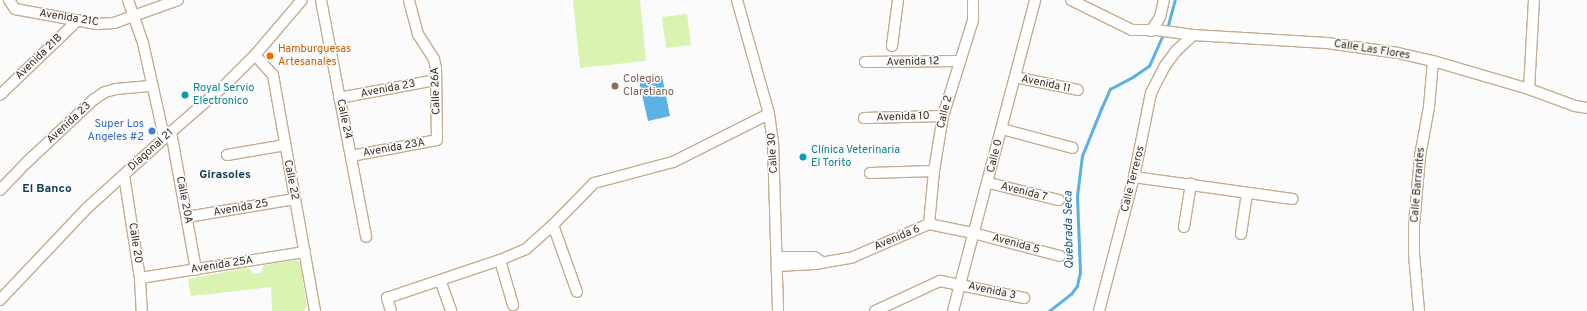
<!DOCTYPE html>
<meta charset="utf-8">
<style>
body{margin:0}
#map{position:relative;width:1587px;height:311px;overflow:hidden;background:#fbfbfb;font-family:Overpass,sans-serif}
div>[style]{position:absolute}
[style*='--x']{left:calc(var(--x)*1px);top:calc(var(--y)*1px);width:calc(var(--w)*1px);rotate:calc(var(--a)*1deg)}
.green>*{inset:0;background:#dbf3b1}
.water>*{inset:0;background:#5bb1e4}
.stream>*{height:2.5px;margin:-1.25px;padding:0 1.25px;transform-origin:1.25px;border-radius:1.25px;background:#5bb1e4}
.roads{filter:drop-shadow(1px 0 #c5ad90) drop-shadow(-1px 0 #c5ad90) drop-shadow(0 1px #c5ad90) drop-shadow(0 -1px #c5ad90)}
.minor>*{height:10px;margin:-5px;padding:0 5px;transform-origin:5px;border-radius:5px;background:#fff}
.dots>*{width:11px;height:11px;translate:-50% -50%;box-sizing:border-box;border:2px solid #fbfbfb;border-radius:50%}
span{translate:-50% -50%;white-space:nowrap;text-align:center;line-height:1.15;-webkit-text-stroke:3px #fbfbfb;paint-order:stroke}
.street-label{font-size:11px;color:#392f24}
.food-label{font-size:11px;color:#c56008}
.left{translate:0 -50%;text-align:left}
.education-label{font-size:11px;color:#785e54}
.culture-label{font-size:11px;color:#0d838f}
.shop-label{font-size:11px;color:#366cbe}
.right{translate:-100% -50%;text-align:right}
.neighbourhood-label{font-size:12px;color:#113b51;font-weight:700}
.water-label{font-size:12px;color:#17587b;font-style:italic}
</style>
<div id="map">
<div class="green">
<div style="clip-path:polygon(573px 0,640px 0,646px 61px,580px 68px)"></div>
<div style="clip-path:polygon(687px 14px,691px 45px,666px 48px,662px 17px)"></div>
<div style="clip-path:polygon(295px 260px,300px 262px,307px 307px,304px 311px,272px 311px,271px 287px,191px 296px,188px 279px,247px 268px,251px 270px,252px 274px,261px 273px,264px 265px)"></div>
</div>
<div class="water">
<div style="clip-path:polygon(662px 76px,670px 116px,648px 121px,639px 81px)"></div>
</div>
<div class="stream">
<div style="--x:1167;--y:29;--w:30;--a:-75"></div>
<div style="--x:1049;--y:311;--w:28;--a:-38"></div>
<div style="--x:1071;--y:294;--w:10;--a:-53"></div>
<div style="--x:1077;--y:286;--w:14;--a:-78"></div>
<div style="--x:1080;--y:272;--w:76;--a:-92.3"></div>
<div style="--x:1077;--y:196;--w:40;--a:-82.9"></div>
<div style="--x:1082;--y:156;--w:51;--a:-68"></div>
<div style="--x:1101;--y:109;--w:22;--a:-66"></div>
<div style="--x:1110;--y:89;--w:27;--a:-28"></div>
<div style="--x:1134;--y:76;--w:18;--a:-34"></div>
<div style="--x:1149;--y:66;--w:36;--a:-66"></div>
</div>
<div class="roads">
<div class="minor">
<div style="--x:9;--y:0;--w:11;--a:56"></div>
<div style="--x:15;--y:9;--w:83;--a:10.4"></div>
<div style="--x:97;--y:24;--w:17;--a:-3"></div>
<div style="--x:114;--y:23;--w:68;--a:-19.8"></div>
<div style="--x:128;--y:0;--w:46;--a:70.8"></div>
<div style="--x:143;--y:43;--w:96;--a:77.4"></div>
<div style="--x:321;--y:0;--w:241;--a:79.2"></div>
<div style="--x:737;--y:0;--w:118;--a:74.3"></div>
<div style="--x:769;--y:114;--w:27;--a:82"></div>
<div style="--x:773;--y:141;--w:170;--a:88.3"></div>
<div style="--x:1071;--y:0;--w:68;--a:26.2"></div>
<div style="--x:1132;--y:30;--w:25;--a:0"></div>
<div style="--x:1157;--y:30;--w:36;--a:8"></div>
<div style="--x:1193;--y:35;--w:134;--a:3.4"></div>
<div style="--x:1327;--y:43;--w:72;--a:8"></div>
<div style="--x:1398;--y:53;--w:36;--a:13"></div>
<div style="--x:1433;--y:61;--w:100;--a:16.3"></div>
<div style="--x:1529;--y:89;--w:49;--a:20.3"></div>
<div style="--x:1575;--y:106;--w:12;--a:9"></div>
<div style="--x:1151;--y:31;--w:17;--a:-57"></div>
<div style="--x:1160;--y:17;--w:17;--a:-77"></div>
<div style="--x:892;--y:46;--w:46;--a:-82.6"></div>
<div style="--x:255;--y:55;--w:27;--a:48"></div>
<div style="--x:273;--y:75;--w:240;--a:79.9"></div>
<div style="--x:865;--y:62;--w:95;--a:-0.6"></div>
<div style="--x:1015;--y:77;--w:64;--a:11.7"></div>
<div style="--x:1529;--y:89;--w:89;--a:-86.8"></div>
<div style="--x:0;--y:95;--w:108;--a:-43.9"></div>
<div style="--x:339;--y:98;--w:99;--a:-10.5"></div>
<div style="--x:864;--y:118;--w:79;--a:-1.5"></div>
<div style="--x:1002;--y:129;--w:73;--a:15"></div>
<div style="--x:171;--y:132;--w:140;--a:79.7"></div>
<div style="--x:227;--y:155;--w:59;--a:-9.8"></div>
<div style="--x:351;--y:156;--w:87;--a:-10.5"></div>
<div style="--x:437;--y:140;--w:72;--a:-90.8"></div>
<div style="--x:436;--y:68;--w:9;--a:-103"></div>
<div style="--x:434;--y:59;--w:30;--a:-123"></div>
<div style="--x:418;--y:34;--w:35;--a:-105"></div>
<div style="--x:870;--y:173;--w:64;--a:-1.8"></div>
<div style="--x:124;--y:175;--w:104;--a:81.2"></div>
<div style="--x:140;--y:278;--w:33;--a:87"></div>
<div style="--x:1134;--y:177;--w:160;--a:7.9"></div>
<div style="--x:989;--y:183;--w:72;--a:13.7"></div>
<div style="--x:0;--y:190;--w:37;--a:-46"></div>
<div style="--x:26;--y:163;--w:92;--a:-43.2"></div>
<div style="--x:93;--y:100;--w:14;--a:-34"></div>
<div style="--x:105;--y:92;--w:11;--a:-15"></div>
<div style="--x:116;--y:89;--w:37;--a:-5"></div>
<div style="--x:187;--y:217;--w:109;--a:-9.5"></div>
<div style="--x:929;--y:224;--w:53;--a:-84.6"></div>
<div style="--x:934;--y:171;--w:56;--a:-80.7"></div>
<div style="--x:943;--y:116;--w:101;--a:-72.6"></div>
<div style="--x:973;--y:20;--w:18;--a:-90"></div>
<div style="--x:553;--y:225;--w:71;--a:70.3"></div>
<div style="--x:1184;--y:227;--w:44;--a:-80.8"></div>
<div style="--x:1241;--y:234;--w:41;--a:-81.7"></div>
<div style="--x:777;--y:257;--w:37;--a:0"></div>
<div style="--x:814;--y:257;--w:9;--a:32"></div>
<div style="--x:500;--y:260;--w:47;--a:73.9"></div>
<div style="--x:777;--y:266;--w:38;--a:-3"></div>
<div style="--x:815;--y:264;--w:39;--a:-10"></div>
<div style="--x:853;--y:257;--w:83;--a:-23.5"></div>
<div style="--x:929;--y:224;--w:45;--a:11.6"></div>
<div style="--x:973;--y:233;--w:90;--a:14.8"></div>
<div style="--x:140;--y:278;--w:167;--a:-9"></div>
<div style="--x:440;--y:280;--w:33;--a:70"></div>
<div style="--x:0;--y:300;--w:127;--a:-46.6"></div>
<div style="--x:87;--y:208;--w:113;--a:-42.1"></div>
<div style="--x:171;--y:132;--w:70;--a:-41"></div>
<div style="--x:224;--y:86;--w:44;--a:-45"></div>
<div style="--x:255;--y:55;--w:72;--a:-49.5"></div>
<div style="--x:391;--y:311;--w:14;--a:-107"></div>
<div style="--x:387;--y:298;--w:119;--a:-18.6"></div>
<div style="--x:500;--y:260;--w:28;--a:-23"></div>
<div style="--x:526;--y:249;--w:36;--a:-42"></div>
<div style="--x:553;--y:225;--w:59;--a:-45.7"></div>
<div style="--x:594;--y:183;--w:82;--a:-14.9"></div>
<div style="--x:673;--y:162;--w:107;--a:-26.6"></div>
<div style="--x:875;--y:311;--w:72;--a:-24.8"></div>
<div style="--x:940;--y:281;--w:86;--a:11.4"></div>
<div style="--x:953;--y:311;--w:322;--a:-75.2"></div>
<div style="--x:1099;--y:311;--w:138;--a:-75.4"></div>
<div style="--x:1134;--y:177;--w:86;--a:-78.6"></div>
<div style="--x:1151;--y:93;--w:30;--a:-63"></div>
<div style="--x:1165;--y:66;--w:19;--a:-54"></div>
<div style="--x:1176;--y:51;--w:23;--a:-43"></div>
<div style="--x:1419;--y:311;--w:57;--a:-95"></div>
<div style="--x:1414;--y:254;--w:29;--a:-90"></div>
<div style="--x:1414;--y:225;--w:69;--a:-85"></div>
<div style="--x:1420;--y:156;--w:50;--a:-79.6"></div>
<div style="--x:1429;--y:107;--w:46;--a:-85"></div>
</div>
</div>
<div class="dots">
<div style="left:270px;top:56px;background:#e8710a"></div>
<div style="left:615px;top:86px;background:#8d6e63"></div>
<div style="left:185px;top:95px;background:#0f9aa8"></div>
<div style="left:152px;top:131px;background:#3f7fe0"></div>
<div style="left:803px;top:157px;background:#0f9aa8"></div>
</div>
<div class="street-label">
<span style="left:69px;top:18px;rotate:9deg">Avenida 21C</span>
<span style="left:1372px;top:50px;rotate:9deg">Calle Las Flores</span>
<span style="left:39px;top:57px;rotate:-44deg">Avenida 21B</span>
<span style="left:913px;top:62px;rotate:-1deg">Avenida 12</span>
<span style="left:1046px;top:84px;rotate:12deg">Avenida 11</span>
<span style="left:388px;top:89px;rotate:-11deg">Avenida 23</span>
<span style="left:436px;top:91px;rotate:-92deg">Calle 26A</span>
<span style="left:945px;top:112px;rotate:-76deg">Calle 2</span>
<span style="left:903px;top:117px;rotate:-2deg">Avenida 10</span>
<span style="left:344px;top:119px;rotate:78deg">Calle 24</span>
<span style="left:69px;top:123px;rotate:-43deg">Avenida 23</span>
<span style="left:394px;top:148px;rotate:-10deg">Avenida 23A</span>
<span style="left:151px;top:150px;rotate:-42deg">Diagonal 21</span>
<span style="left:773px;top:153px;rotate:-94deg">Calle 30</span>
<span style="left:995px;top:156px;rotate:-76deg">Calle 0</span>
<span style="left:1133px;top:179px;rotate:-76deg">Calle Terreros</span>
<span style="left:291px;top:180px;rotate:79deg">Calle 22</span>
<span style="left:1418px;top:185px;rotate:-85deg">Calle Barrantes</span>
<span style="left:1024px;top:192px;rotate:14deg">Avenida 7</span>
<span style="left:184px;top:200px;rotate:79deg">Calle 20A</span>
<span style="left:241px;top:208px;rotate:-10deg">Avenida 25</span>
<span style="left:897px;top:238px;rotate:-23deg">Avenida 6</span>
<span style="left:135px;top:243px;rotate:81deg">Calle 20</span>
<span style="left:1016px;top:244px;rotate:15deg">Avenida 5</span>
<span style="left:222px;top:265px;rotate:-9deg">Avenida 25A</span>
<span style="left:992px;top:291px;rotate:12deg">Avenida 3</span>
</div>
<div class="food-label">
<span class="left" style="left:278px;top:56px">Hamburguesas<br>Artesanales</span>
</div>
<div class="education-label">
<span class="left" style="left:623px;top:86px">Colegio<br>Claretiano</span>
</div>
<div class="culture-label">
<span class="left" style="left:193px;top:95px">Royal Servio<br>Electronico</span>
<span class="left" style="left:811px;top:157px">Clínica Veterinaria<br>El Torito</span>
</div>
<div class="shop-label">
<span class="right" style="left:144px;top:131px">Super Los<br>Angeles #2</span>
</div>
<div class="neighbourhood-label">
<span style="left:225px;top:176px">Girasoles</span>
<span style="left:47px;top:190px">El Banco</span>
</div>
<div class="water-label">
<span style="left:1070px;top:230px;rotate:-91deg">Quebrada Seca</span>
</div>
</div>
